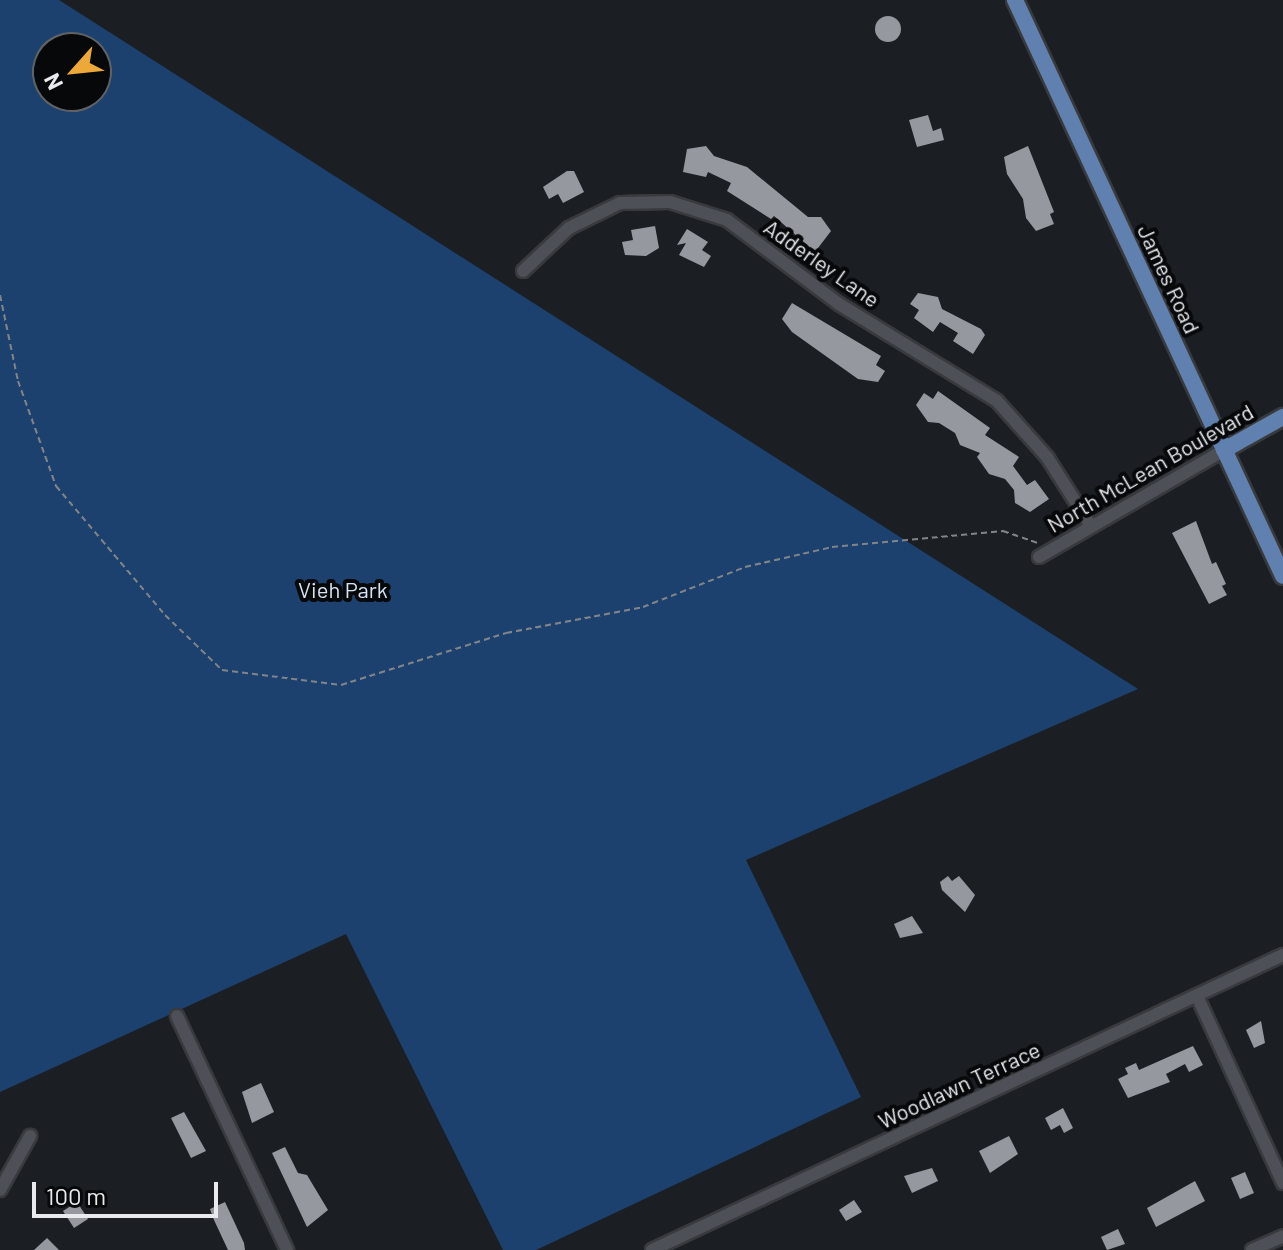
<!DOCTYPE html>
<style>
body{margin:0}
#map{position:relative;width:1283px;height:1250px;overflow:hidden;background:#1b1f23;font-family:Barlow,sans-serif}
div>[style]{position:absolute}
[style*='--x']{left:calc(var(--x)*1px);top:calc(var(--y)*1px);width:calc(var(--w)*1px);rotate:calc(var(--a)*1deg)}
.green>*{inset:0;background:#1d416f}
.building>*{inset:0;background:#95999f}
.round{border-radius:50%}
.path>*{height:2px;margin-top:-1px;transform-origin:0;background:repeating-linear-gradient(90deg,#818488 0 6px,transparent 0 10px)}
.roads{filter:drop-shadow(2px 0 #383a3e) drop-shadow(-2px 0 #383a3e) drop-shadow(0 2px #383a3e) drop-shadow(0 -2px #383a3e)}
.minor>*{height:12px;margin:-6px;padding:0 6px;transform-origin:6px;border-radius:6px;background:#4d5056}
.major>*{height:16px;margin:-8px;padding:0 8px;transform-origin:8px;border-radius:8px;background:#6081af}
span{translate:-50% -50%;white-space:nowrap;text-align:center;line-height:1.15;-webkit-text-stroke:8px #07080a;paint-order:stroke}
.street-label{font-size:22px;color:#e8eaed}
.park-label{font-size:22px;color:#d6e3f5}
.north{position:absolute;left:32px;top:32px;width:80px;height:80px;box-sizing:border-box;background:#07080a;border:2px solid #616265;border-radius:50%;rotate:243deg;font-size:22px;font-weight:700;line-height:32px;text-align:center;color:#e8eaed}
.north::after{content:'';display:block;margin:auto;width:28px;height:36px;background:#eca93a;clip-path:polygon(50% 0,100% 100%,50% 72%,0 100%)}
.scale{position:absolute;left:32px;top:1182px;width:186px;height:36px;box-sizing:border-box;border:4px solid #e8eaed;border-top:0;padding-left:10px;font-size:24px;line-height:28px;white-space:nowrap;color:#e8eaed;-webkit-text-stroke:6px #07080a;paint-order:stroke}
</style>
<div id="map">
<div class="green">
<div style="clip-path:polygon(evenodd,0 0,59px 0,1138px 689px,746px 860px,861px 1097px,536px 1250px,503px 1250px,346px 934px,0 1092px,0 0,48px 48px,96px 48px,96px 96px,48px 96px,48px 48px)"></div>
</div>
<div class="building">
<div class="round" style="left:875px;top:16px;width:26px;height:26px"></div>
<div style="clip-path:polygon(928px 115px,933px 131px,941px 128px,944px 140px,917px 147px,909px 120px)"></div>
<div style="clip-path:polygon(706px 146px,714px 156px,747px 167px,808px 217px,821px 217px,831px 231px,815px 252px,774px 216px,771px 219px,727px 191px,731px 183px,708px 172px,706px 177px,683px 172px,687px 149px)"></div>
<div style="clip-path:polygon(1028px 146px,1054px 212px,1050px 214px,1054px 224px,1036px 231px,1026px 218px,1023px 199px,1007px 174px,1004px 157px)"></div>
<div style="clip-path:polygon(567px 171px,574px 171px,584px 192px,563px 203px,558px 194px,549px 199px,543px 187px)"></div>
<div style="clip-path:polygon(655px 226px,659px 248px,646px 256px,625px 255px,622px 242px,633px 240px,631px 230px)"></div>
<div style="clip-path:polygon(687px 229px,708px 242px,702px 250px,711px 256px,704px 267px,679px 255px,686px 243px,677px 245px)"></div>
<div style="clip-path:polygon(918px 293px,938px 297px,942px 309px,981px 329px,985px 335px,973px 354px,953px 341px,958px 333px,940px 322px,933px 332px,914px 318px,919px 310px,910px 304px)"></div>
<div style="clip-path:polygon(792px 303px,881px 356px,876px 365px,885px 371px,878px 382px,858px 379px,792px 332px,782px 319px)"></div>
<div style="clip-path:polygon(938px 391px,990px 428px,985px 435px,1019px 457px,1013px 466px,1027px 485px,1035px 480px,1049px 499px,1030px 512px,1015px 503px,1014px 490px,1005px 479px,989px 474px,977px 457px,980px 453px,960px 445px,955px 433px,939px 423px,928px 422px,916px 405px,924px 393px,933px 399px)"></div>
<div style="clip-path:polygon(1196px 521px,1212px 564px,1216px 562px,1226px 584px,1222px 586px,1227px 595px,1209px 604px,1172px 533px)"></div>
<div style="clip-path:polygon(948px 876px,952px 881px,959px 876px,975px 895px,965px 912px,942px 890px,940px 882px)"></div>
<div style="clip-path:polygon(912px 916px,923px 933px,900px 938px,894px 924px)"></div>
<div style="clip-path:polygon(1261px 1021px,1265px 1043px,1254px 1048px,1246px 1030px)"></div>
<div style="clip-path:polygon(1193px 1046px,1203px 1065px,1189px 1072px,1185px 1064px,1166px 1074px,1170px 1082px,1128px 1098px,1118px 1079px,1128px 1074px,1125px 1068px,1136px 1063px,1139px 1070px)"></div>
<div style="clip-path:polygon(261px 1083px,274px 1112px,252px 1123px,242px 1092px)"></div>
<div style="clip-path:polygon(1063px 1108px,1073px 1128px,1064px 1133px,1060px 1125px,1051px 1130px,1045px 1118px)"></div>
<div style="clip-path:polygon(184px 1112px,206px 1151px,191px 1158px,171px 1118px)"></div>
<div style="clip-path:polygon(1009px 1136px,1018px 1154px,990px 1173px,979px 1151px)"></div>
<div style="clip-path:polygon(285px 1147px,298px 1173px,307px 1175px,328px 1210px,307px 1227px,272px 1153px)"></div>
<div style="clip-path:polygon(932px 1168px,938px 1181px,912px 1193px,904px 1176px)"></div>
<div style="clip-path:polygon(1245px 1172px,1254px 1193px,1240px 1199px,1231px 1178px)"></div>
<div style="clip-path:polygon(1195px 1181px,1205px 1201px,1156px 1227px,1147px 1208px)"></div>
<div style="clip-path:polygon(854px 1200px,862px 1212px,846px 1221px,839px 1210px)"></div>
<div style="clip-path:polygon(77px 1202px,88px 1219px,74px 1228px,63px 1211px)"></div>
<div style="clip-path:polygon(225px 1202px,244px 1243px,245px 1250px,228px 1250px,214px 1220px,210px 1209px)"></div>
<div style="clip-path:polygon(1118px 1229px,1125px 1244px,1107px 1250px,1101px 1237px)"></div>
<div style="clip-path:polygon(47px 1238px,59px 1250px,34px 1250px)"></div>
</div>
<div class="path">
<div style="--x:0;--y:295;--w:88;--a:78.2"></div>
<div style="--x:18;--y:381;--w:112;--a:70.1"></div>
<div style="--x:56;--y:486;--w:169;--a:49.8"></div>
<div style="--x:165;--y:615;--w:79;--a:44"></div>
<div style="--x:222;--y:670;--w:120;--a:7.2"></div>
<div style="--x:341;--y:685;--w:173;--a:-17.5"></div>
<div style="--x:506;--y:633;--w:139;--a:-10.7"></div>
<div style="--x:643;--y:607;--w:110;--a:-21.4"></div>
<div style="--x:745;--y:567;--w:89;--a:-12.9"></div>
<div style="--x:832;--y:547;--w:172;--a:-5.3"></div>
<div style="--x:1003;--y:531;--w:36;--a:19"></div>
</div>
<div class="roads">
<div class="minor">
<div style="--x:523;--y:271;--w:63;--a:-43.1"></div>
<div style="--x:569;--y:228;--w:57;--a:-26.1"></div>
<div style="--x:620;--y:203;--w:50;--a:-1.1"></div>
<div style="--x:670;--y:202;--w:60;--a:17.5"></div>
<div style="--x:727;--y:220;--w:140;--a:36.9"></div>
<div style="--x:839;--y:304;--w:185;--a:31.5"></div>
<div style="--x:997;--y:401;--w:75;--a:48.2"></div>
<div style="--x:1047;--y:457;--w:82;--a:57.5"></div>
<div style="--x:1039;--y:557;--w:214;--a:-30"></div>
<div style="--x:1197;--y:996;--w:206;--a:65.3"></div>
<div style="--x:177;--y:1016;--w:259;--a:64.8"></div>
<div style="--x:0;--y:1190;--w:62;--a:-60.9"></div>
<div style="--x:652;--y:1250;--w:697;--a:-25.06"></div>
<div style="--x:1252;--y:1250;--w:34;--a:-24"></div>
</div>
<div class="major">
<div style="--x:1015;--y:0;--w:635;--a:65.05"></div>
<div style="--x:1224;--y:450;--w:68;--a:-29.2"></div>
</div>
</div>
<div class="street-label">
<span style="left:822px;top:263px;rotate:35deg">Adderley Lane</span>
<span style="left:1169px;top:279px;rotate:65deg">James Road</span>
<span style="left:1150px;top:468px;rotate:-30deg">North McLean Boulevard</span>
<span style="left:959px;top:1085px;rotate:-25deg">Woodlawn Terrace</span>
</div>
<div class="park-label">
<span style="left:343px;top:590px">Vieh Park</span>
</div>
<div class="north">N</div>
<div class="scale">100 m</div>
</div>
